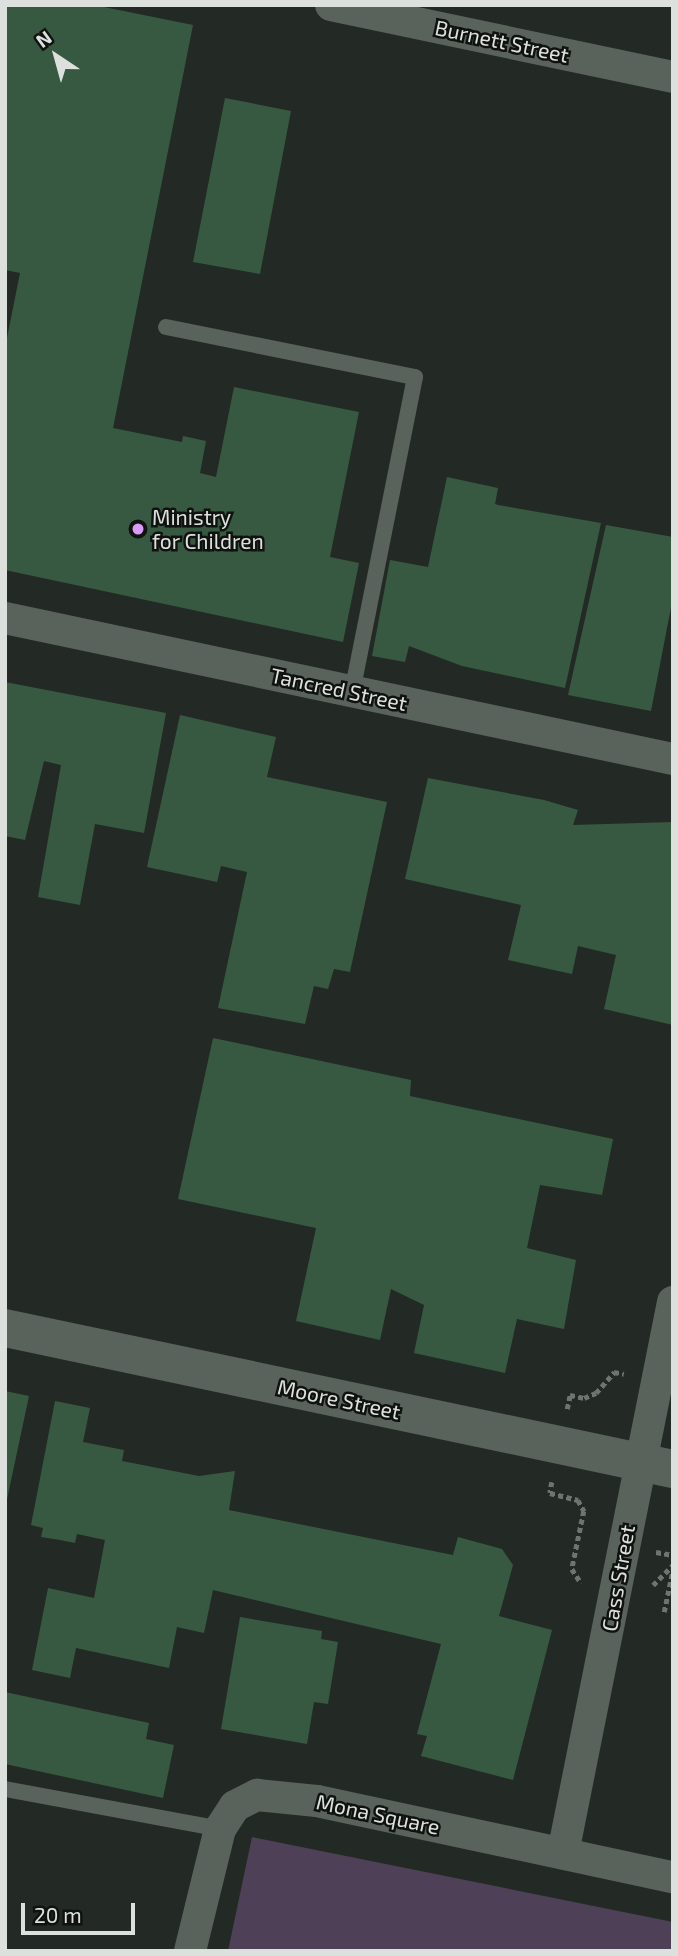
<!DOCTYPE html>
<style>
body{margin:0}
#map{position:relative;width:678px;height:1956px;overflow:hidden;background:#232a25;font-family:"Exo 2",sans-serif}
div>[style]{position:absolute}
[style*='--x']{left:calc(var(--x)*1px);top:calc(var(--y)*1px);width:calc(var(--w)*1px);rotate:calc(var(--a)*1deg)}
.green>*{inset:0;background:#4e4056}
.building>*{inset:0;background:#375941}
.path>*{height:4.5px;margin-top:-2.25px;transform-origin:0;background:repeating-linear-gradient(90deg,#6e7470 0 5px,transparent 0 8.5px)}
.service>*{height:16px;margin:-8px;padding:0 8px;transform-origin:8px;border-radius:8px;background:#5a625c}
.minor>*{height:32px;margin:-16px;padding:0 16px;transform-origin:16px;border-radius:16px;background:#5a625c}
.tertiary>*{height:38px;margin:-19px;padding:0 19px;transform-origin:19px;border-radius:19px;background:#5a625c}
.dots>*{width:19px;height:19px;translate:-50% -50%;box-sizing:border-box;border:4px solid #0f120f;border-radius:50%}
span{translate:-50% -50%;white-space:nowrap;text-align:center;line-height:1.15;-webkit-text-stroke:5px #0f120f;paint-order:stroke}
.street-label{font-size:21px;color:#dde1de}
.poi-label{font-size:21px;color:#dde1de}
.left{translate:0 -50%;text-align:left}
.frame{position:absolute;inset:0;border:7px solid #dde1de;pointer-events:none}
.north{position:absolute;left:21px;top:21px;width:70px;height:70px;-webkit-text-stroke:5px #0f120f;paint-order:stroke;rotate:324deg;font-size:19px;font-weight:700;line-height:28px;text-align:center;color:#dde1de}
.north::after{content:'';display:block;margin:auto;width:24px;height:32px;background:#dde1de;clip-path:polygon(50% 0,100% 100%,50% 72%,0 100%)}
.scale{position:absolute;left:21px;top:1903px;width:114px;height:32px;box-sizing:border-box;border:4px solid #dde1de;border-top:0;padding-left:9px;font-size:21px;line-height:24px;white-space:nowrap;color:#dde1de;-webkit-text-stroke:5px #0f120f;paint-order:stroke}
</style>
<div id="map">
<div class="green">
<div style="clip-path:polygon(252px 1837px,673px 1922px,673px 1951px,228px 1951px)"></div>
</div>
<div class="building">
<div style="clip-path:polygon(5px 5px,94px 5px,193px 25px,113px 428px,182px 442px,183px 436px,206px 441px,200px 473px,216px 477px,234px 387px,359px 412px,330px 557px,359px 563px,343px 642px,5px 570px,5px 348px,20px 273px,5px 270px)"></div>
<div style="clip-path:polygon(225px 98px,291px 111px,260px 274px,193px 262px)"></div>
<div style="clip-path:polygon(447px 477px,498px 488px,495px 504px,498px 505px,601px 523px,565px 688px,462px 666px,409px 646px,405px 662px,372px 656px,390px 560px,428px 567px)"></div>
<div style="clip-path:polygon(606px 525px,673px 537px,673px 597px,651px 711px,568px 695px)"></div>
<div style="clip-path:polygon(5px 682px,166px 713px,144px 833px,95px 824px,80px 905px,38px 897px,61px 765px,44px 761px,25px 840px,5px 836px)"></div>
<div style="clip-path:polygon(180px 715px,276px 737px,267px 777px,387px 802px,350px 972px,334px 969px,328px 989px,314px 986px,305px 1024px,218px 1008px,247px 872px,221px 866px,217px 882px,147px 867px)"></div>
<div style="clip-path:polygon(428px 778px,544px 800px,578px 810px,573px 825px,673px 822px,673px 1025px,604px 1009px,616px 955px,578px 946px,572px 974px,508px 960px,521px 905px,405px 879px)"></div>
<div style="clip-path:polygon(213px 1038px,411px 1080px,410px 1096px,613px 1139px,602px 1195px,540px 1185px,527px 1248px,576px 1260px,564px 1329px,517px 1319px,505px 1373px,414px 1353px,424px 1305px,391px 1289px,380px 1340px,296px 1321px,316px 1228px,178px 1199px)"></div>
<div style="clip-path:polygon(5px 1391px,29px 1396px,6px 1504px,5px 1504px)"></div>
<div style="clip-path:polygon(55px 1401px,90px 1408px,83px 1442px,124px 1450px,122px 1461px,199px 1476px,235px 1471px,229px 1510px,453px 1555px,458px 1537px,502px 1549px,513px 1565px,499px 1616px,552px 1630px,513px 1780px,421px 1756px,427px 1736px,417px 1734px,441px 1644px,213px 1590px,204px 1633px,177px 1627px,169px 1668px,76px 1648px,70px 1678px,32px 1670px,48px 1588px,94px 1598px,105px 1540px,77px 1534px,75px 1543px,60px 1540px,41px 1537px,43px 1528px,31px 1525px)"></div>
<div style="clip-path:polygon(240px 1617px,322px 1631px,321px 1639px,338px 1642px,328px 1704px,314px 1702px,307px 1744px,221px 1729px)"></div>
<div style="clip-path:polygon(5px 1692px,149px 1723px,146px 1739px,174px 1745px,163px 1798px,5px 1764px)"></div>
</div>
<div class="path">
<div style="--x:567;--y:1409;--w:14;--a:-78"></div>
<div style="--x:570;--y:1395;--w:14;--a:12"></div>
<div style="--x:584;--y:1398;--w:13;--a:-23"></div>
<div style="--x:596;--y:1393;--w:28;--a:-49"></div>
<div style="--x:614;--y:1372;--w:10;--a:11"></div>
<div style="--x:552;--y:1482;--w:11;--a:100"></div>
<div style="--x:550;--y:1493;--w:29;--a:14"></div>
<div style="--x:578;--y:1500;--w:13;--a:61"></div>
<div style="--x:584;--y:1511;--w:59;--a:101.7"></div>
<div style="--x:572;--y:1569;--w:17;--a:57"></div>
<div style="--x:656;--y:1552;--w:17;--a:10"></div>
<div style="--x:653;--y:1585;--w:28;--a:-45"></div>
<div style="--x:664;--y:1612;--w:44;--a:-78.2"></div>
</div>
<div class="service">
<div style="--x:166;--y:327;--w:254;--a:11.4"></div>
<div style="--x:415;--y:377;--w:320;--a:101.3"></div>
<div style="--x:5;--y:1789;--w:219;--a:10.5"></div>
</div>
<div class="minor">
<div style="--x:331;--y:5;--w:349;--a:11.9"></div>
<div style="--x:5;--y:618;--w:683;--a:11.92"></div>
<div style="--x:563;--y:1853;--w:562;--a:-78.71"></div>
<div style="--x:190;--y:1951;--w:126;--a:-76.2"></div>
<div style="--x:220;--y:1829;--w:27;--a:-57"></div>
<div style="--x:235;--y:1806;--w:25;--a:-27"></div>
<div style="--x:257;--y:1795;--w:60;--a:5.7"></div>
<div style="--x:317;--y:1801;--w:364;--a:12.1"></div>
</div>
<div class="tertiary">
<div style="--x:5;--y:1328;--w:683;--a:11.92"></div>
</div>
<div class="dots">
<div style="left:138px;top:529px;background:#d89bf8"></div>
</div>
<div class="street-label">
<span style="left:502px;top:41px;rotate:12deg">Burnett Street</span>
<span style="left:339px;top:689px;rotate:12deg">Tancred Street</span>
<span style="left:339px;top:1399px;rotate:12deg">Moore Street</span>
<span style="left:618px;top:1578px;rotate:-80deg">Cass Street</span>
<span style="left:378px;top:1814px;rotate:12deg">Mona Square</span>
</div>
<div class="poi-label">
<span class="left" style="left:152px;top:529px">Ministry<br>for Children</span>
</div>
<div class="frame"></div>
<div class="north">N</div>
<div class="scale">20 m</div>
</div>
